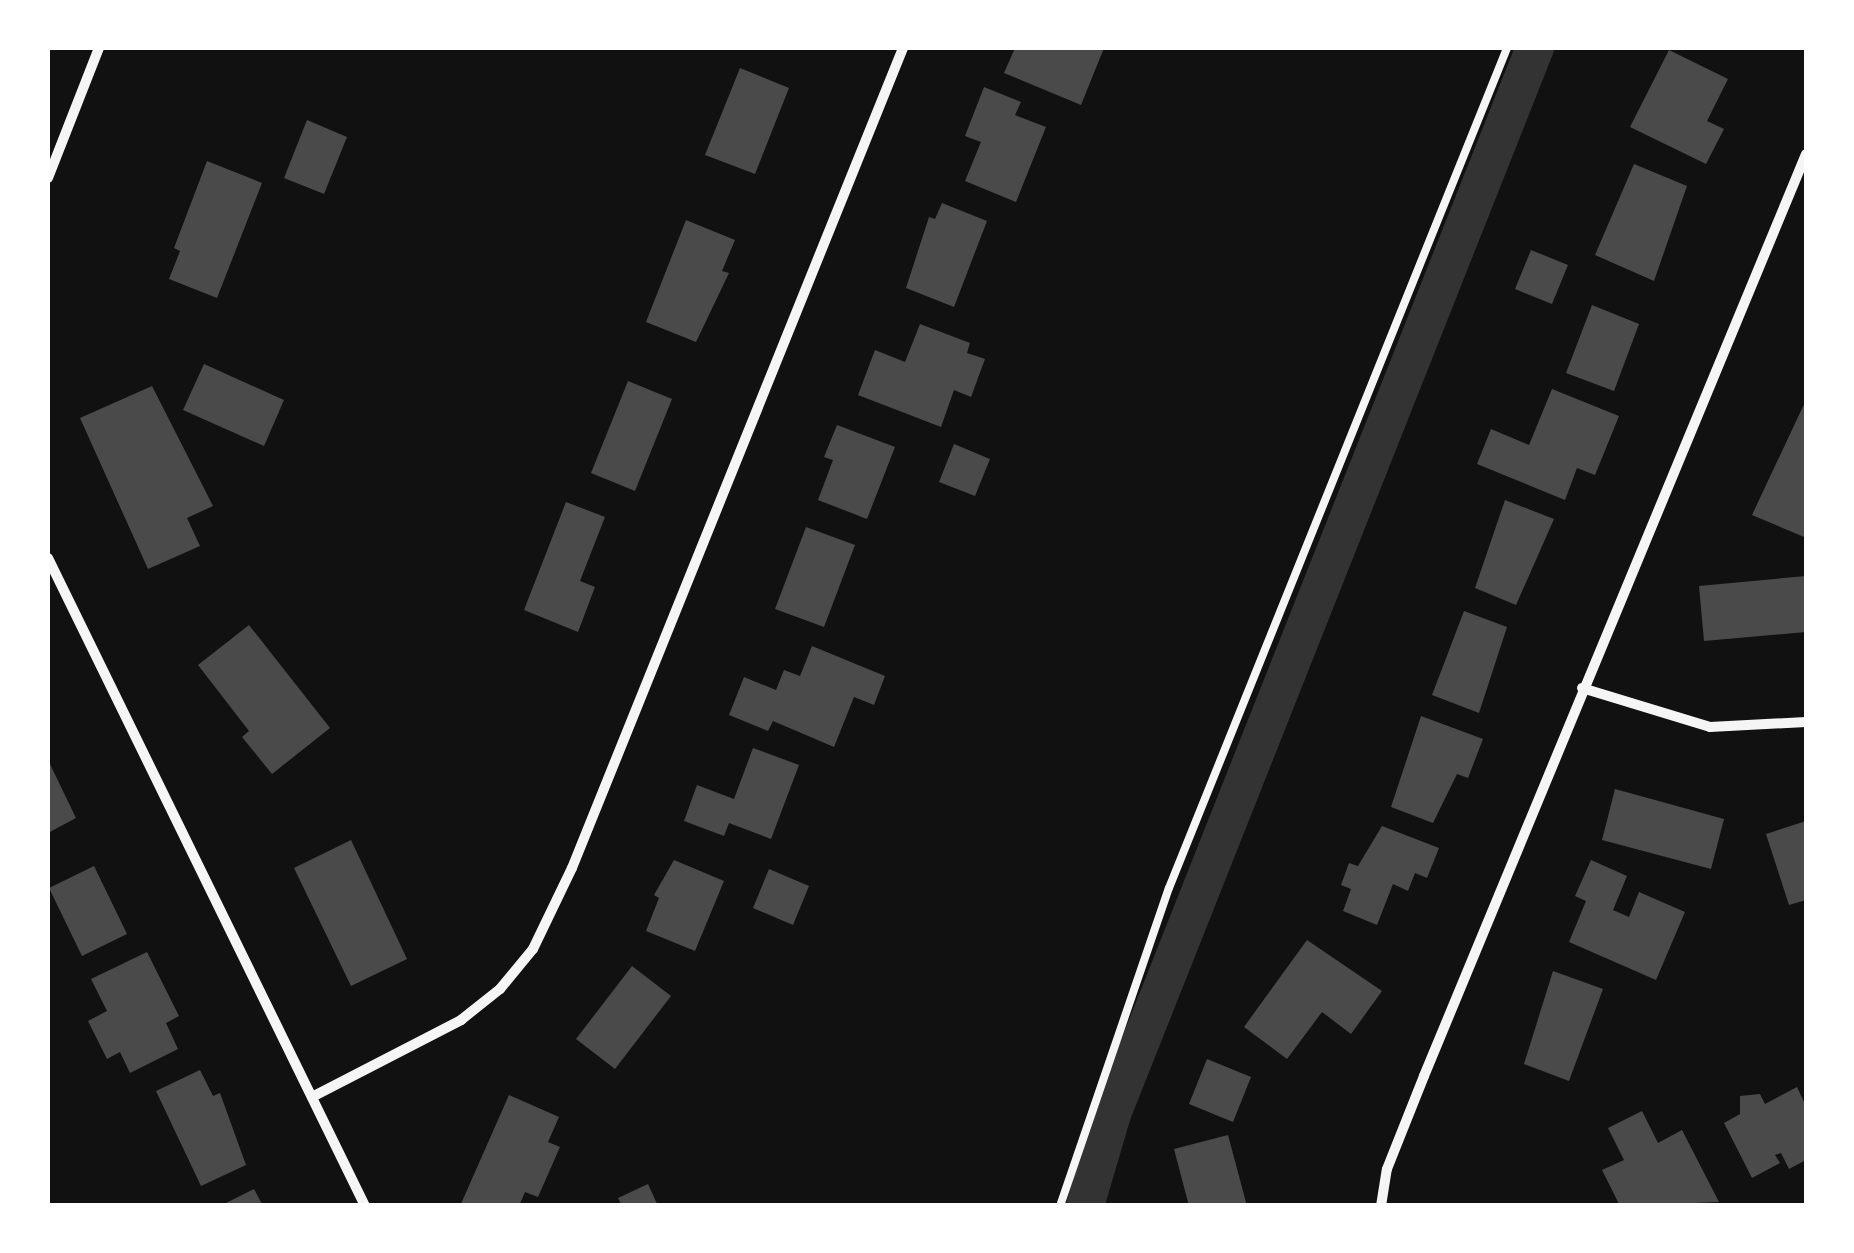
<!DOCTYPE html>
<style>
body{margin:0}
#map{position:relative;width:1854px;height:1253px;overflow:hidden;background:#111;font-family:Commissioner,sans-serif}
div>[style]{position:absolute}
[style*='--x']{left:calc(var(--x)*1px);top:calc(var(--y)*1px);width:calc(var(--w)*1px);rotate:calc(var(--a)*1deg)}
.canal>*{height:38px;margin:-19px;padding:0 19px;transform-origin:19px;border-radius:19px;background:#333}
.building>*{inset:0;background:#4a4a4a}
.service>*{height:8px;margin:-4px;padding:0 4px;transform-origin:4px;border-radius:4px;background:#f5f5f5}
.minor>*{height:10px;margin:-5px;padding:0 5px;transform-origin:5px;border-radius:5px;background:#f5f5f5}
span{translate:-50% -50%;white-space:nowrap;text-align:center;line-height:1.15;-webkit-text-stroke:8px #fff;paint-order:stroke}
.frame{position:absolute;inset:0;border:50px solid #fff;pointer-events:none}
</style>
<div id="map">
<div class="canal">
<div style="--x:1085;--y:1206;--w:96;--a:-73.6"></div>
<div style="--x:1112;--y:1114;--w:1147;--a:-68.36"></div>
</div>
<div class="building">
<div style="clip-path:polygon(1015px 48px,1104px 48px,1081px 105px,1004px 73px)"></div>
<div style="clip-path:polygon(1669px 50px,1728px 79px,1707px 121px,1724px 129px,1706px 164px,1630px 127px)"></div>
<div style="clip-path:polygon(740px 68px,789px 88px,755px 174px,705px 155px)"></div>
<div style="clip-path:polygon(984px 87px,1021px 102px,1015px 115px,1046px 127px,1016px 202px,965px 181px,981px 142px,965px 136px)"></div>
<div style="clip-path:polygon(307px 120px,347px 137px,324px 194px,284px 178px)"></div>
<div style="clip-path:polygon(207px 161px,262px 183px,217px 298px,169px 279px,180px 251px,174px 248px)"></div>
<div style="clip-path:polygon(1634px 164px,1687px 186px,1654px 281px,1595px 255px)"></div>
<div style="clip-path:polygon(942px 203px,987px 221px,954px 307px,906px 288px,929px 217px,935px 219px)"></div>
<div style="clip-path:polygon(686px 220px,735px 240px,722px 271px,729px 273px,696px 342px,646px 322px)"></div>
<div style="clip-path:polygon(1531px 250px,1568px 265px,1552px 304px,1515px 289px)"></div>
<div style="clip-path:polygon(1592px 305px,1639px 324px,1614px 391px,1566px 373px)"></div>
<div style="clip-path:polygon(920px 324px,970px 343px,967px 353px,985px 359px,971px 397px,954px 390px,941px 427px,858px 395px,875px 350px,905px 362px)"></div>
<div style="clip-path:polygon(204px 364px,284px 400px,264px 446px,183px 410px)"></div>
<div style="clip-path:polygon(628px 381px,672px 399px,635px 491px,591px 473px)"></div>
<div style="clip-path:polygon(152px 386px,213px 506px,187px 518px,200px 546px,148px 569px,80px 418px)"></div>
<div style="clip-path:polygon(1552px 389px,1619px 416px,1595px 475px,1577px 468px,1565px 500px,1477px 464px,1491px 429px,1529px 445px)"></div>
<div style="clip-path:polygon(1806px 400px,1806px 531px,1804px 537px,1752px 515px)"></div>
<div style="clip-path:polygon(837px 425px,895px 447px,867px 519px,818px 500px,833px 460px,824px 457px)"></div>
<div style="clip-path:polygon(954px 444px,990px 459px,975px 496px,939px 482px)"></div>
<div style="clip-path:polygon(1505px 500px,1554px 519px,1516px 605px,1475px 588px)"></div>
<div style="clip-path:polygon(566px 502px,605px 517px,580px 581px,595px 587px,578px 632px,524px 610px)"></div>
<div style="clip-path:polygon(806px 527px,855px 545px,824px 627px,775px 609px)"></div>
<div style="clip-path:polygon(1806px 576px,1806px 632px,1704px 641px,1699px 586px)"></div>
<div style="clip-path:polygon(1464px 611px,1507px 627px,1479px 713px,1432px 695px)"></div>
<div style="clip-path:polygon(249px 625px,330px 728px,272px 774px,242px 737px,249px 731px,198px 665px)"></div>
<div style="clip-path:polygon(812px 646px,885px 676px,874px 705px,854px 697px,834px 747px,773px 721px,768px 731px,729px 715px,744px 677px,776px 690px,784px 670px,800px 676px)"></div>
<div style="clip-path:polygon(1421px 716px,1483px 739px,1468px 778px,1457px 774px,1433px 823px,1391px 807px)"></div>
<div style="clip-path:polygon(753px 748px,799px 765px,771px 839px,729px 823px,724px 836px,684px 821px,697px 785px,734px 799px)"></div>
<div style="clip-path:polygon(48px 760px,76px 818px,48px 833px)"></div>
<div style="clip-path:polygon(1615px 789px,1724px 819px,1711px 869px,1602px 840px)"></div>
<div style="clip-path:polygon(1806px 821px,1806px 900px,1789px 905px,1766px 834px)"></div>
<div style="clip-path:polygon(1382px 826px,1439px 848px,1427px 878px,1415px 873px,1408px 891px,1393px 884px,1377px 925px,1343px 911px,1351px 889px,1341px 885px,1349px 863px,1358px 866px)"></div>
<div style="clip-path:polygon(351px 840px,407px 959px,351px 986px,294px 868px)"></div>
<div style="clip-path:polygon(674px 860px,724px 881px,695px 951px,646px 931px,659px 898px,654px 895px)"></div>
<div style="clip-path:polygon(1591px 860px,1627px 876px,1613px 910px,1629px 917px,1639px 892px,1685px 912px,1656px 980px,1569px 942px,1586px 901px,1575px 896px)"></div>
<div style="clip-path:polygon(94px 866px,127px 934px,82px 956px,49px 888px)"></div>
<div style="clip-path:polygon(769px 869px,809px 886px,793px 925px,753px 908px)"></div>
<div style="clip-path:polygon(1307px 940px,1382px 991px,1351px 1034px,1322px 1012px,1287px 1059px,1244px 1027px)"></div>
<div style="clip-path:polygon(147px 952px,179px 1016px,166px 1023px,178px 1049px,130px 1073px,120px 1052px,107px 1059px,88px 1021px,107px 1011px,91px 979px)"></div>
<div style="clip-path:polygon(632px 966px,671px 996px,615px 1069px,576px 1039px)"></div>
<div style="clip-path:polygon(1553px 971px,1603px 989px,1569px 1081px,1524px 1064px)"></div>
<div style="clip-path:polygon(1207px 1059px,1251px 1077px,1233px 1122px,1189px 1104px)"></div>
<div style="clip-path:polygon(200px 1070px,213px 1096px,220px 1093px,246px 1165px,201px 1186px,156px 1091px)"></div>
<div style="clip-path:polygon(1797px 1087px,1806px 1106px,1806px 1160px,1789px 1169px,1781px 1153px,1775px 1155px,1780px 1163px,1752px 1178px,1724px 1123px,1740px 1114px,1740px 1096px,1760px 1094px,1765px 1104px)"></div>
<div style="clip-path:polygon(509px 1095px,559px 1117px,548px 1142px,560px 1147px,538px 1197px,525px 1192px,519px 1206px,460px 1206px)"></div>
<div style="clip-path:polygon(1642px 1111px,1658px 1143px,1682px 1130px,1719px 1202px,1620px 1206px,1602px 1170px,1624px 1160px,1608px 1128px)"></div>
<div style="clip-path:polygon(1228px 1135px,1247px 1206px,1189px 1206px,1174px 1149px)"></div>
<div style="clip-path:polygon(648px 1184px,658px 1206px,622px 1206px,618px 1198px)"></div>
<div style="clip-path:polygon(254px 1189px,263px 1206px,220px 1206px)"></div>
</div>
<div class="service">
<div style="--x:1060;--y:1206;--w:336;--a:-71.1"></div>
<div style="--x:1169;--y:888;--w:905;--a:-68.08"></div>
</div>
<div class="minor">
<div style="--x:48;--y:178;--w:140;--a:-68.6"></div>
<div style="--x:48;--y:558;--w:721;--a:63.93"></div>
<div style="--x:1582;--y:688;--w:134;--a:16.9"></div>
<div style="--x:1710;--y:727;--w:96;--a:-3"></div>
<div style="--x:312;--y:1097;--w:168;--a:-27.3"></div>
<div style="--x:461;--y:1020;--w:50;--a:-38.5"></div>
<div style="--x:500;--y:989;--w:52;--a:-50.5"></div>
<div style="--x:533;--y:949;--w:90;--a:-64.3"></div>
<div style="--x:572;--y:868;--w:884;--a:-68.02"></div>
<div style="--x:1381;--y:1206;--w:37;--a:-81"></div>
<div style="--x:1387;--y:1169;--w:100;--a:-68.3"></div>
<div style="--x:1424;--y:1076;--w:998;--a:-67.49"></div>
</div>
<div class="frame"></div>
</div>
